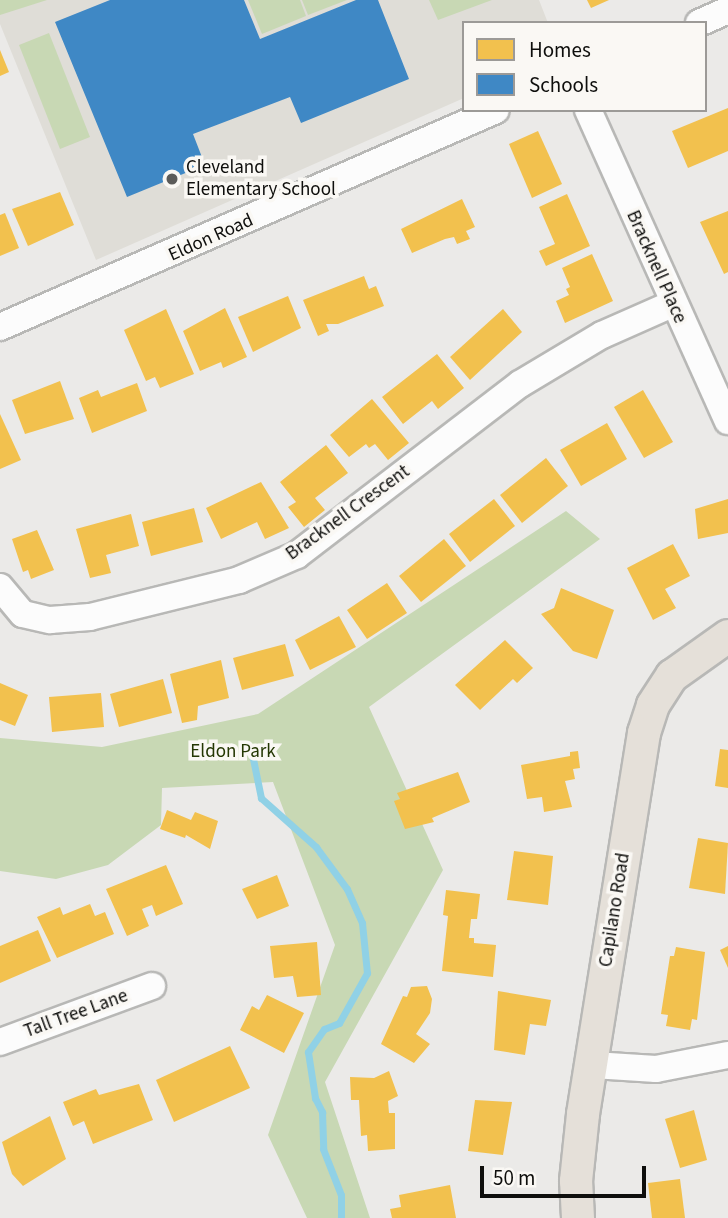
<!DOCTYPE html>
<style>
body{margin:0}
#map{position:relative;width:728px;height:1218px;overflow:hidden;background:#ebeae8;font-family:"Source Sans 3",sans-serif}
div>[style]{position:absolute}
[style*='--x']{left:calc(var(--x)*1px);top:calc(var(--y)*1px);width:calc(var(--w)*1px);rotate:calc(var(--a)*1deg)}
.built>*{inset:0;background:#dfddd7}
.green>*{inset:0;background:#c8d8b4}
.homes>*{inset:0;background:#f2c14e}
.schools>*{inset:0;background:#3f88c5}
.stream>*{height:7px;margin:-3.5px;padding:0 3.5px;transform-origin:3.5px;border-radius:3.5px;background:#90d1e6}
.roads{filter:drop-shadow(2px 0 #b8b8b6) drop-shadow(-2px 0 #b8b8b6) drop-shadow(0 2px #b8b8b6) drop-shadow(0 -2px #b8b8b6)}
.minor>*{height:26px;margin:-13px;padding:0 13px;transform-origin:13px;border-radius:13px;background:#fcfcfc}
.major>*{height:32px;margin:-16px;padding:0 16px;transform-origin:16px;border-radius:16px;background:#e5e0d9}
.dots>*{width:19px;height:19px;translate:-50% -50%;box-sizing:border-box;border:4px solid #faf8f4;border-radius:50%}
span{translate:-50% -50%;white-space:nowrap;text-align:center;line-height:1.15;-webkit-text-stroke:7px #faf8f4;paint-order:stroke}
.poi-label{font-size:19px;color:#0e0e0c}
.left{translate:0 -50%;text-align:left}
.street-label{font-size:19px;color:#0e0e0c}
.park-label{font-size:19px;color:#243703}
.legend{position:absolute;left:462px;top:21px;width:245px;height:91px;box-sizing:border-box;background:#faf8f4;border:2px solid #9c9a97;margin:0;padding:9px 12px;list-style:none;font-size:21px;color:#0e0e0c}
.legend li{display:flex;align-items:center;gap:14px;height:35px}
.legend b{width:35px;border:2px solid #9c9a97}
.scale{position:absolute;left:480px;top:1166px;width:166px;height:32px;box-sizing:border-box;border:4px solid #0e0e0c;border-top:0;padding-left:9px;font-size:21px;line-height:24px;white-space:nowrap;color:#0e0e0c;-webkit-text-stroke:5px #faf8f4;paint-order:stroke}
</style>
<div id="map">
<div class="built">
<div style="clip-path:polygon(0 0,539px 0,548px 23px,464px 23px,464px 98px,96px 260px,0 24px)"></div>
</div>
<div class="green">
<div style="clip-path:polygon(0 0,47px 0,0 15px)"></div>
<div style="clip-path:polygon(248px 0,300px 0,306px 16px,262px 34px)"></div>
<div style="clip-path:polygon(302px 0,347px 0,308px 15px)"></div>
<div style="clip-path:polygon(429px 0,492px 0,438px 20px)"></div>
<div style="clip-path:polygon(49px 33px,90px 137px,60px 149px,19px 45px)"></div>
<div style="clip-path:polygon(566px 511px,600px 539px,369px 707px,443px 870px,325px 1082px,370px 1218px,307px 1218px,268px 1135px,335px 945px,273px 782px,162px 788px,161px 825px,108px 865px,56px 879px,0 871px,0 738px,102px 747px,258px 714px)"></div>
</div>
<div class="homes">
<div style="clip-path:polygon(587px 0,609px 0,591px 8px)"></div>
<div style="clip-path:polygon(0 50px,9px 72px,0 76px)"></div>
<div style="clip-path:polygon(728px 108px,728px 151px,688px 168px,672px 131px)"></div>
<div style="clip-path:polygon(538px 131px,562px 184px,532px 198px,509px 144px)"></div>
<div style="clip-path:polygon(60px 192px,74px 225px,28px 246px,12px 209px)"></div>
<div style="clip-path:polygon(567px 194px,590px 246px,546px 266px,539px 251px,555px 244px,539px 207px)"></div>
<div style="clip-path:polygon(462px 199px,475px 227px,466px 231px,470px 239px,457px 244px,454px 237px,445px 239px,412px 253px,401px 229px)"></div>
<div style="clip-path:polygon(728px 211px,728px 272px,724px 274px,700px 222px)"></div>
<div style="clip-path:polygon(5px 213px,19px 248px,0 256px,0 215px)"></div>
<div style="clip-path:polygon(592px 254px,613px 301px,565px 323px,556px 301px,569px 295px,566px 289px,570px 287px,562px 268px)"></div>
<div style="clip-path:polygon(364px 276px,369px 289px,376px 286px,384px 306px,338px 324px,326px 324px,329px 331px,318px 336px,303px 300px)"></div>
<div style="clip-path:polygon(288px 296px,301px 328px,253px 352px,238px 317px)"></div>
<div style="clip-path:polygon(225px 308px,247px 357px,223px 368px,221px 362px,200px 371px,183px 331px)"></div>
<div style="clip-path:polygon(166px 309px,194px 374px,160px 388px,155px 377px,146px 381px,124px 330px)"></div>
<div style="clip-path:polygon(503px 309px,522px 332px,470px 380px,450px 357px)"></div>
<div style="clip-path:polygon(437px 354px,464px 388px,438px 409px,432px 401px,403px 424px,382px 397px)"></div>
<div style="clip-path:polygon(60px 381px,74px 419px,25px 434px,12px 400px)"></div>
<div style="clip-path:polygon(137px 383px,147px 411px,92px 433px,79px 398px,98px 390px,101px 397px)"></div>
<div style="clip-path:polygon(643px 390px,673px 442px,644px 458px,614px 407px)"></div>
<div style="clip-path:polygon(372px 399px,409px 443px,388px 460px,375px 444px,369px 448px,366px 444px,349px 457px,330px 435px)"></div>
<div style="clip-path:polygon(0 414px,21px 460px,0 469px)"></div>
<div style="clip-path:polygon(607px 423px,627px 459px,581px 486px,560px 450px)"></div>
<div style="clip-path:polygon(326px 445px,348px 473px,315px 498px,325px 510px,304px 527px,288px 507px,296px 502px,280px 482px)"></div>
<div style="clip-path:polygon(546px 458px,568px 486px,522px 523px,500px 495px)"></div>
<div style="clip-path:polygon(261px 482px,289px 528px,265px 539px,257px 522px,221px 539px,206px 508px)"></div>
<div style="clip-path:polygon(494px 499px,515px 526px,470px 562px,449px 534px)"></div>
<div style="clip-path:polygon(728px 499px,728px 533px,698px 539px,695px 509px)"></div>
<div style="clip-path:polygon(194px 508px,203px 542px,151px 556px,142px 522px)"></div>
<div style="clip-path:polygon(131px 514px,139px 546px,106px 555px,111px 573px,90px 578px,76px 529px)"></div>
<div style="clip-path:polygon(37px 530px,54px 570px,31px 579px,28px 570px,23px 572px,12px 539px)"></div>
<div style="clip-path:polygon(444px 539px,466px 566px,421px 602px,399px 576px)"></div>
<div style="clip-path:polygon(673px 544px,690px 576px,665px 589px,676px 608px,653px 620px,627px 568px)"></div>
<div style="clip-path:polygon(387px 583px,407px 613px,367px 639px,347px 610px)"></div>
<div style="clip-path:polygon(561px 588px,614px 610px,597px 659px,573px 651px,541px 614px,554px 608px)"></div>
<div style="clip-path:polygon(339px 616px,356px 647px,310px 670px,295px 640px)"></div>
<div style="clip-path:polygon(505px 640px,533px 668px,517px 683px,513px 679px,480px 710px,455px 685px)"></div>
<div style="clip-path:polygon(285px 644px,294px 676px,242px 690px,233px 658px)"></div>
<div style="clip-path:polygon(221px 660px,229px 698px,198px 706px,197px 720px,182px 723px,170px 674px)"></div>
<div style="clip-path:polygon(163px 679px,172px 713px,119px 727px,110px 694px)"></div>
<div style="clip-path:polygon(0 683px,28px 695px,15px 726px,0 720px)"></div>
<div style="clip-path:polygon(101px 693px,104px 727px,52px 732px,49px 697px)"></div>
<div style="clip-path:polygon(720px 749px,728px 750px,728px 788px,715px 786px)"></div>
<div style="clip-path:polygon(578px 751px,580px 768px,573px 769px,575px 779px,565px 781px,572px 807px,544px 812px,542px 797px,527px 799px,521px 765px,570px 756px,570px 752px)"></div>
<div style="clip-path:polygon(458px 772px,470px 802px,432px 818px,434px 822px,405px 829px,394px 801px,400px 799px,397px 793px)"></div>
<div style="clip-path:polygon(167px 810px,191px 820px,195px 812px,218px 821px,210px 849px,186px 835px,185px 838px,160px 829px)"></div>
<div style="clip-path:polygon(698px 838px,728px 843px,725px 894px,689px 888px)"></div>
<div style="clip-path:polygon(514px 851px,553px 856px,548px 905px,507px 900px)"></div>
<div style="clip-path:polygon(166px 865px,183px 904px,156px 916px,152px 905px,142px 909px,149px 926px,127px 936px,106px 889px)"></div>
<div style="clip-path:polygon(277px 875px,289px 906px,257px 919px,242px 889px)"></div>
<div style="clip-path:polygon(446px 890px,480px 894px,477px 919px,471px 919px,469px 938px,474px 938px,474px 943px,496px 945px,493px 977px,442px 971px,448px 916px,443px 915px)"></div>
<div style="clip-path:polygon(90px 904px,95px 916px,105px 912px,114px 934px,57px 958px,37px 917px,60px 907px,63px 915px)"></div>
<div style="clip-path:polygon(38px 930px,51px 961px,0 983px,0 946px)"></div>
<div style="clip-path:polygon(317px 942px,321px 995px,297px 997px,293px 976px,274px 978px,270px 946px)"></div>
<div style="clip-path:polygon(728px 946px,728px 968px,720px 950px)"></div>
<div style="clip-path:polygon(676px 947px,705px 952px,697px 1020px,692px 1019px,690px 1030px,666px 1026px,668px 1015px,661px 1014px,670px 956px,674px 956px)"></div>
<div style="clip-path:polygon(427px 986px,432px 999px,430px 1013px,416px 1034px,430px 1044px,414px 1063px,381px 1044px,403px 996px,407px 997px,411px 987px)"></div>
<div style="clip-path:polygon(498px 991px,551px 1000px,546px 1026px,530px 1024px,525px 1055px,494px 1050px)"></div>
<div style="clip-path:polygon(267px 995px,304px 1013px,284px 1053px,240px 1030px,252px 1006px,259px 1010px)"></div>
<div style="clip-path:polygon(230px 1046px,250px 1088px,174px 1122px,156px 1080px)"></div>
<div style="clip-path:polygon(389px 1071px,398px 1096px,388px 1101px,389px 1113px,395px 1113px,395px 1149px,368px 1151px,367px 1135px,361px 1136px,359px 1100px,351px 1100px,350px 1077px,374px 1078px)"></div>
<div style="clip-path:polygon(139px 1084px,153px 1120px,93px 1144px,84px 1121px,73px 1126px,63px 1102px,96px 1089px,99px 1095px)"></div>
<div style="clip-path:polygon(475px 1100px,512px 1102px,503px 1155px,468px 1151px)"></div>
<div style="clip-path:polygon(694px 1110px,707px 1160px,680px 1168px,665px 1119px)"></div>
<div style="clip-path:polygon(50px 1116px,66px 1159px,23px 1186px,12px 1174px,2px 1142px)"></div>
<div style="clip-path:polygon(680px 1179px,685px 1218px,652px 1218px,648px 1183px)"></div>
<div style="clip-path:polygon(450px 1185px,456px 1218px,392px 1218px,390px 1209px,401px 1207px,399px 1195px)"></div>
</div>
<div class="schools">
<div style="clip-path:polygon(110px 0,244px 0,260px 39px,356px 0,378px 0,409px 79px,301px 123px,290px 97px,193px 134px,205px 165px,127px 197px,55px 22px)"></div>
</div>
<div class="stream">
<div style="--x:252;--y:754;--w:45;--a:78.4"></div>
<div style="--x:261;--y:798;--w:74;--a:41.7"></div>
<div style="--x:316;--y:847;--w:52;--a:53.6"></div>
<div style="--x:347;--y:889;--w:37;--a:66"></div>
<div style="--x:362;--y:923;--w:50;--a:84.3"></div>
<div style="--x:367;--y:973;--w:57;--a:119.2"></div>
<div style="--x:339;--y:1023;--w:16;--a:158"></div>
<div style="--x:324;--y:1029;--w:28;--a:125"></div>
<div style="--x:308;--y:1052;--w:47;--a:81.3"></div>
<div style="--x:315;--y:1098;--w:16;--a:63"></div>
<div style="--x:322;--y:1112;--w:37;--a:88"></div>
<div style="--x:323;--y:1149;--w:49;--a:68.6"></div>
<div style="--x:341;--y:1195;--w:23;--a:90"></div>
</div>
<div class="roads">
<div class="minor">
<div style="--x:699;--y:23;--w:32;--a:-24"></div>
<div style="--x:588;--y:110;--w:341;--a:65.8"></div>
<div style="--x:0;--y:327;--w:541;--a:-23.63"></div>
<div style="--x:0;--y:587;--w:35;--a:50"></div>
<div style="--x:23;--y:614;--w:28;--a:13"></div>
<div style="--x:50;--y:620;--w:40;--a:-4.3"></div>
<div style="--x:90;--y:617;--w:154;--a:-13.9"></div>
<div style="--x:239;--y:580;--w:63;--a:-23.3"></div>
<div style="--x:297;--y:555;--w:281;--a:-37.5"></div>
<div style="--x:520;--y:384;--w:96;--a:-30.9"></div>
<div style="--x:602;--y:335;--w:77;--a:-23.9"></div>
<div style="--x:0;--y:1042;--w:162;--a:-20.2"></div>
<div style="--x:593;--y:1065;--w:63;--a:3.6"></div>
<div style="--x:656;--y:1069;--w:73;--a:-11"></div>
</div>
<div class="major">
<div style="--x:578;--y:1218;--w:37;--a:-93"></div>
<div style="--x:576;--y:1181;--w:67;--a:-84"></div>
<div style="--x:583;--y:1114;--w:386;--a:-80.9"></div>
<div style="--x:644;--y:733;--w:29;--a:-72"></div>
<div style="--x:653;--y:705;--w:35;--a:-57"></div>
<div style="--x:672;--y:676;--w:69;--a:-35.5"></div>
</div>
</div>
<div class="dots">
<div style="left:172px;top:179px;background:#5b5b59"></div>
</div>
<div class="poi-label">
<span class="left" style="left:186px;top:179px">Cleveland<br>Elementary School</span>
</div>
<div class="street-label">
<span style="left:211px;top:238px;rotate:-24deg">Eldon Road</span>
<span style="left:656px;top:267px;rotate:66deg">Bracknell Place</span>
<span style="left:348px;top:513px;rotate:-36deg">Bracknell Crescent</span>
<span style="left:615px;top:910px;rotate:-81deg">Capilano Road</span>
<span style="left:76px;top:1014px;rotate:-20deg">Tall Tree Lane</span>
</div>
<div class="park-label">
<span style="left:233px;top:752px">Eldon Park</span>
</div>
<ul class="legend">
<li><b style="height:19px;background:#f2c14e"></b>Homes</li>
<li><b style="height:19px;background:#3f88c5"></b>Schools</li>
</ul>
<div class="scale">50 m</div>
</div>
